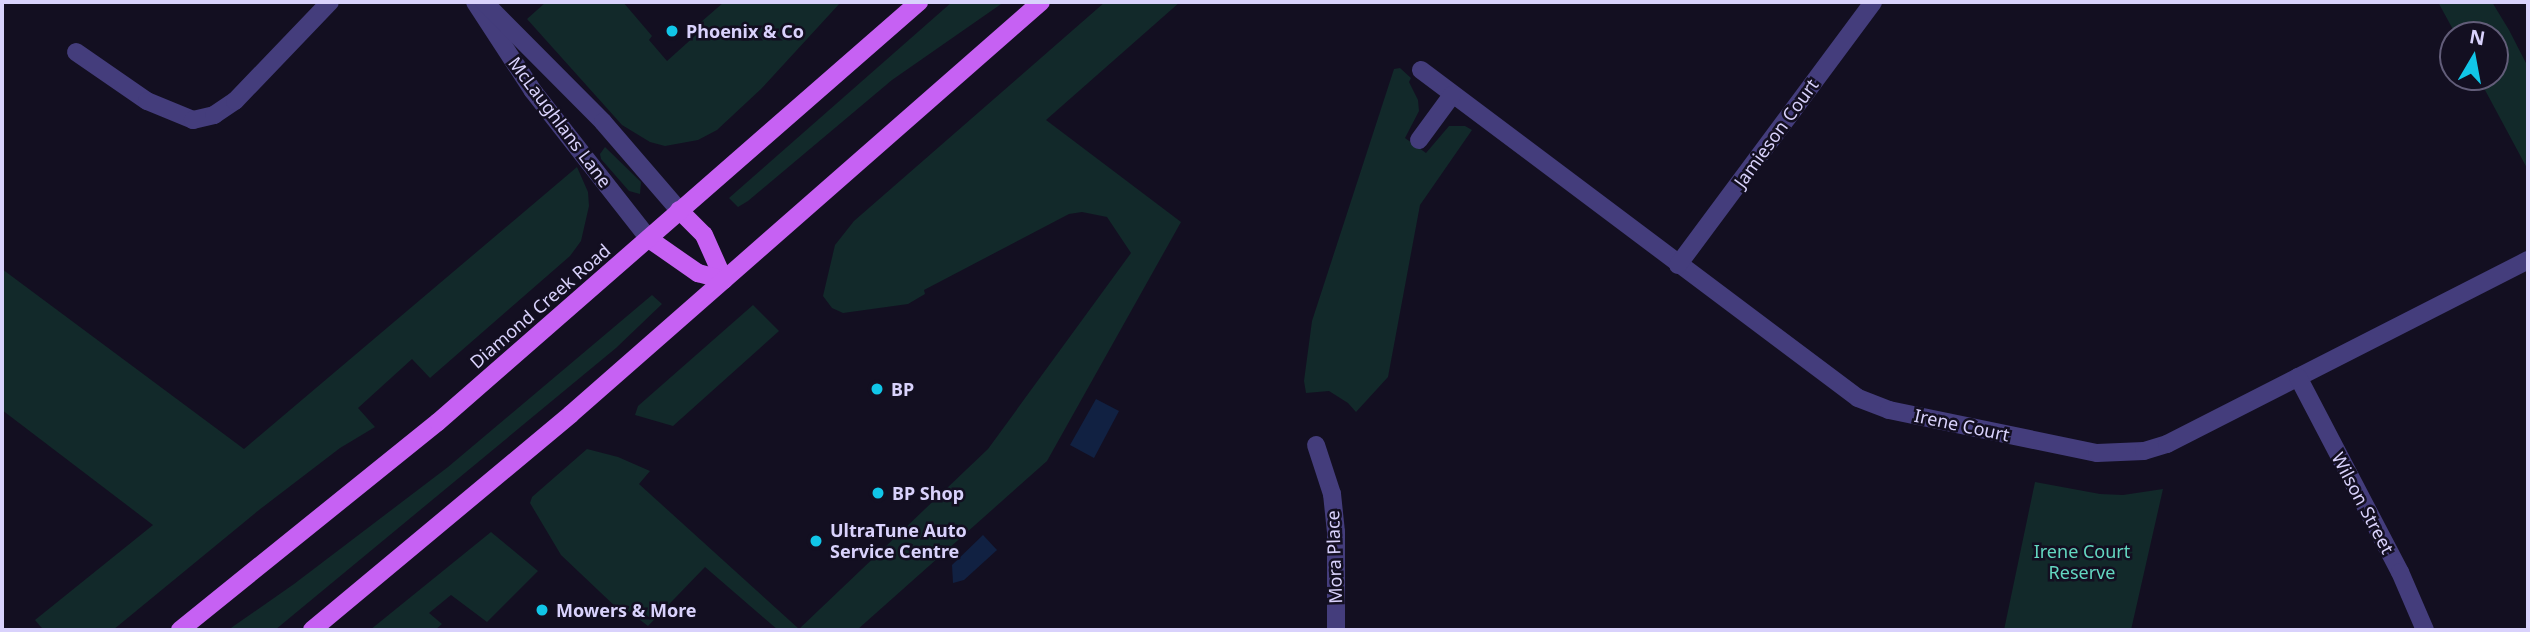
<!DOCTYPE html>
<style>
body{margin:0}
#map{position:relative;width:2530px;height:632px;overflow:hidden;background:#130f21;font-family:"Noto Sans",sans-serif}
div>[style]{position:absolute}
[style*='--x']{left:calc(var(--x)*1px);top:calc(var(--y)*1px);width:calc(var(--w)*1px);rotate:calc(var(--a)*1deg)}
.green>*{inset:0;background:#12292a}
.water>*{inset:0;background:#112142}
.minor>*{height:18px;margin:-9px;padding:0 9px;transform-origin:9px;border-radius:9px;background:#443d7c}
.primary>*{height:18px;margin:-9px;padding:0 9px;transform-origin:9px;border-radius:9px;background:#c661f3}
.dots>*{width:19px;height:19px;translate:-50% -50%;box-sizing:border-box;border:4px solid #130f21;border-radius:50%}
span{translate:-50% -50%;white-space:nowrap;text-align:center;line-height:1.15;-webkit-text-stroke:5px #130f21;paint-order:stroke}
.poi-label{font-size:18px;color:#d9d2fc;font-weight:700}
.left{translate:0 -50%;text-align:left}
.street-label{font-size:18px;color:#d9d2fc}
.park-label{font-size:18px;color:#63d6c0}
.frame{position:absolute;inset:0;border:4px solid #d9d2fc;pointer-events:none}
.north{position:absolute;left:2439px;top:21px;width:70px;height:70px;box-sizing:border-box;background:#130f21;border:2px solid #625d79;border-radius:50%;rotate:10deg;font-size:19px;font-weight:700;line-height:28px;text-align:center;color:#d9d2fc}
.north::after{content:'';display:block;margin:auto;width:24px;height:32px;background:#11c6e8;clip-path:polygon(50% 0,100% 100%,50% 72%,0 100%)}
</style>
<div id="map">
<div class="green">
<div style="clip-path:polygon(546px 2px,623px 2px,652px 36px,649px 40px,667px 61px,697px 34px,693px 29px,724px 2px,841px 2px,761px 89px,717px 130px,698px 140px,665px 146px,650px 142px,622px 125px,527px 19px)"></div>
<div style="clip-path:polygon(952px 2px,1004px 2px,892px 80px,748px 201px,738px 207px,729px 198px)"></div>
<div style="clip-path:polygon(1105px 2px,1180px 2px,1046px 120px,1181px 222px,1047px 461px,857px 630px,778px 630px,705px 567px,648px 626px,623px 607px,619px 610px,561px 555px,530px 503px,532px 497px,587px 449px,618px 457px,650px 471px,639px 484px,799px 629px,988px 449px,1131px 253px,1107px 217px,1082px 212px,1069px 214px,924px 290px,925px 294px,908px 304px,843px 313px,832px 308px,823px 296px,835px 245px,854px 221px)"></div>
<div style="clip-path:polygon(2438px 2px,2492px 2px,2509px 30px,2528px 67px,2528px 170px,2478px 77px,2495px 77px,2495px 35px,2456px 35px)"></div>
<div style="clip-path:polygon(1400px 68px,1411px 78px,1409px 82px,1418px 100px,1419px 111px,1405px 138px,1426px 153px,1449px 126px,1465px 126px,1472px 130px,1420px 205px,1388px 377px,1356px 412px,1348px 403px,1329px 391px,1306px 393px,1304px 381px,1312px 321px,1394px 69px)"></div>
<div style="clip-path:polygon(605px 147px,641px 182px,640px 194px,629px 191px,601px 159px,600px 154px)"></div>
<div style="clip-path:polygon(577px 167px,588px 192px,589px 206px,581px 241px,570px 256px,430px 378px,412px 359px,358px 408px,375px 427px,340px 448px,259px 510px,113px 630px,44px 630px,40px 626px,35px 620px,153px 525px,2px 410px,2px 269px,244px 449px)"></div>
<div style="clip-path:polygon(652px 295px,662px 304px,616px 348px,275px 630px,228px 630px,294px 584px,448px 467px)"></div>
<div style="clip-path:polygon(753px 305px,779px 331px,673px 426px,635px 415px,638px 406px)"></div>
<div style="clip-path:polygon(2035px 482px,2100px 494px,2123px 495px,2163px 489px,2131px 630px,2004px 630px)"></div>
<div style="clip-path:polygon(491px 532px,538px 571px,487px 622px,451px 595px,429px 613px,442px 624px,435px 630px,370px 630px)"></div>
</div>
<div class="water">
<div style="clip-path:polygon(1096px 399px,1119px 411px,1094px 458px,1070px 445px)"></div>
<div style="clip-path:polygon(983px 535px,997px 550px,964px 580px,953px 583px,952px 565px)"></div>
</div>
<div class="minor">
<div style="--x:475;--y:2;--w:106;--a:56.9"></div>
<div style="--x:533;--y:91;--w:188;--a:51.9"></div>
<div style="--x:484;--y:2;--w:169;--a:45.2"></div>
<div style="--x:603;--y:122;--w:116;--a:49.2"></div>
<div style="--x:76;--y:52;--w:86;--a:34.6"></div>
<div style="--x:147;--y:101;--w:50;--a:22.4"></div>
<div style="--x:193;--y:120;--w:22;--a:-13"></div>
<div style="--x:214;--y:115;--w:25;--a:-34"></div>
<div style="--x:235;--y:101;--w:137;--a:-46.2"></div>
<div style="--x:1421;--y:70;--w:546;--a:36.89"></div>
<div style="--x:1858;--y:398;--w:33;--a:21"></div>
<div style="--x:1889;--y:410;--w:212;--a:11.7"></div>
<div style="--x:2097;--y:453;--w:47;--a:-2.4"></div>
<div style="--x:2144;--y:451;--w:24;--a:-17"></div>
<div style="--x:2167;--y:444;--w:405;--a:-27"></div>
<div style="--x:1419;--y:140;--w:56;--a:-53.7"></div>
<div style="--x:1678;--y:265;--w:327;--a:-53.4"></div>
<div style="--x:2298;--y:377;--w:220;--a:62.4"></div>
<div style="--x:2400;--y:572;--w:63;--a:66.7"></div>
<div style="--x:1316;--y:445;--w:52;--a:71.9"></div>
<div style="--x:1332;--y:494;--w:38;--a:84"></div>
<div style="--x:1336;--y:532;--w:98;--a:90"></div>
</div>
<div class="primary">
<div style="--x:679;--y:210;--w:35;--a:45"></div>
<div style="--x:704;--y:235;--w:49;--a:66"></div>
<div style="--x:649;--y:239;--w:60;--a:34.8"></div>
<div style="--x:698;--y:273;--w:27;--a:15"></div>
<div style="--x:180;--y:630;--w:331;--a:-38.9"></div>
<div style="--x:438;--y:422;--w:639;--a:-41.13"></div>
<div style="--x:312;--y:630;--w:337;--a:-39.8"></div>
<div style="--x:571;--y:414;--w:625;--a:-41.24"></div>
</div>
<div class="dots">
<div style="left:672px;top:31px;background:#11c6e8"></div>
<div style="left:877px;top:389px;background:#11c6e8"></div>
<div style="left:878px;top:493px;background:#11c6e8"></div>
<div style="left:816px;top:541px;background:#11c6e8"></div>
<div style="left:542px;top:610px;background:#11c6e8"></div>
</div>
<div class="poi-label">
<span class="left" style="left:686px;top:31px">Phoenix &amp; Co</span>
<span class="left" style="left:891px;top:389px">BP</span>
<span class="left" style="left:892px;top:493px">BP Shop</span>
<span class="left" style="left:830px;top:541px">UltraTune Auto<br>Service Centre</span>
<span class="left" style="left:556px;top:610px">Mowers &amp; More</span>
</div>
<div class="street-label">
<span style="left:560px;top:122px;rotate:53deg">McLaughlans Lane</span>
<span style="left:1776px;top:133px;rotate:-54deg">Jamieson Court</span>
<span style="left:540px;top:306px;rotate:-41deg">Diamond Creek Road</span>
<span style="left:1962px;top:425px;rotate:12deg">Irene Court</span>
<span style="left:2363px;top:503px;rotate:62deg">Wilson Street</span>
<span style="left:1334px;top:557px;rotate:-92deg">Mora Place</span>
</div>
<div class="park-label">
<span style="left:2082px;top:562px">Irene Court<br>Reserve</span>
</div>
<div class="frame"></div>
<div class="north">N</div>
</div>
